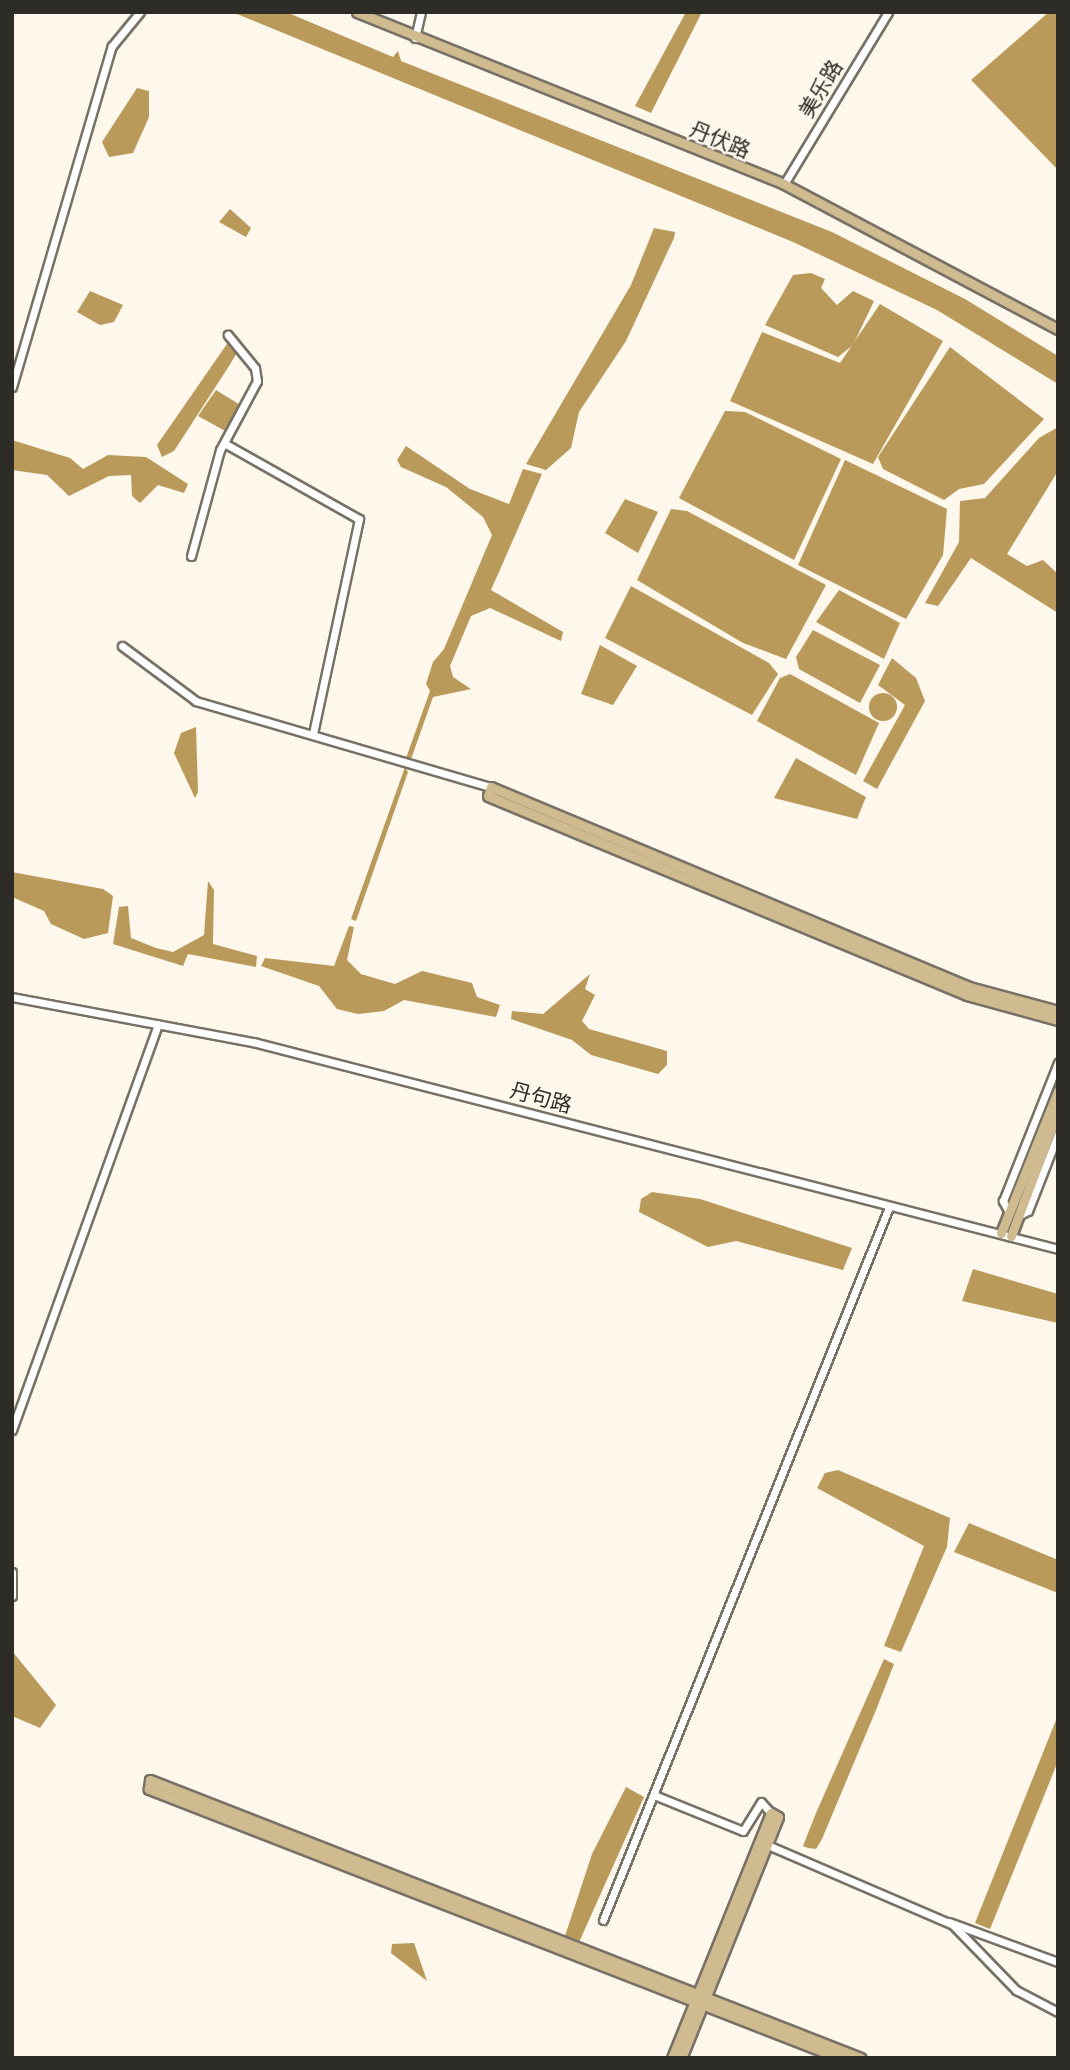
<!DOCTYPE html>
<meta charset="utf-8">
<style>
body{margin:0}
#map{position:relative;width:1070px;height:2070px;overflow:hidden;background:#fef7eb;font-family:Signika,"Noto Sans SC",sans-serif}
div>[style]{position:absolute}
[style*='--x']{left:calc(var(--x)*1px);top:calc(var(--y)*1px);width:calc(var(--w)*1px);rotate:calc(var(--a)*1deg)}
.water>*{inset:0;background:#ba9a5b}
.round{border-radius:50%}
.roads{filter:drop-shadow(2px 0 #777166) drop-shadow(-2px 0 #777166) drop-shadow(0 2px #777166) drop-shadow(0 -2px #777166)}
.minor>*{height:7px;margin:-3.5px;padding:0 3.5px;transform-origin:3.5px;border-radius:3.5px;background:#fff}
.major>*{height:9px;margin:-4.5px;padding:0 4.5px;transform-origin:4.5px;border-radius:4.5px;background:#d0bb91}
span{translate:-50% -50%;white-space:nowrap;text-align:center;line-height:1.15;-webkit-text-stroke:5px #fef7eb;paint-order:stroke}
.street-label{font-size:21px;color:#2e2c27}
.frame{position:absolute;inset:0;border:14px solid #2e2c27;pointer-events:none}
</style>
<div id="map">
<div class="water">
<div style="clip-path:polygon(232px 12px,286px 12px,393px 57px,398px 51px,401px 61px,832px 232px,965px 299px,1058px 356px,1058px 384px,937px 310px,793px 242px)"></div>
<div style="clip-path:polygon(686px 12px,702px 12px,651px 113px,635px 106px)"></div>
<div style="clip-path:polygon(1049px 12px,1058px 12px,1058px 170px,971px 80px)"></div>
<div style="clip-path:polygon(137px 88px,149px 91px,149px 117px,133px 153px,109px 157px,102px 142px)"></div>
<div style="clip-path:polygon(230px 209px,251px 228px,246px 237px,219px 222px)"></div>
<div style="clip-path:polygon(654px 228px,675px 232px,674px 238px,626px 341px,579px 412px,571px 448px,546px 470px,526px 464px,631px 285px)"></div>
<div style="clip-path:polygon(811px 273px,825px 279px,821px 288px,837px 305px,853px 291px,874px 301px,853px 345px,838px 357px,765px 325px,793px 275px)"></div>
<div style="clip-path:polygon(90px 291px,123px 305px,114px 322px,100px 325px,77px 312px)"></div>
<div style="clip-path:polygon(880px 304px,943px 341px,873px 464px,730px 401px,762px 332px,840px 363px)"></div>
<div style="clip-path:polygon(229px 341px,238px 351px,229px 366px,174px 451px,162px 457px,157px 445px)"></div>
<div style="clip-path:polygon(950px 347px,1044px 419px,984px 484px,959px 489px,944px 500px,883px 469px,878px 457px)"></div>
<div style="clip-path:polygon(216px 390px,242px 406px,227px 432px,198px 416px)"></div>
<div style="clip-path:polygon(725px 411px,745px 412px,841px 459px,794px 560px,679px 498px)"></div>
<div style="clip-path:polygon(1058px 427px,1058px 471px,1007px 554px,1027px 566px,1043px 560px,1058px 574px,1058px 613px,971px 558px,938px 606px,925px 603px,959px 542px,960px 501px,985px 498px,1039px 438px)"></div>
<div style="clip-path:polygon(12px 440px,70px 458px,83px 469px,108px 455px,146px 457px,188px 484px,184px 493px,158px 485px,140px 503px,132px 496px,131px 475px,109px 476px,69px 496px,47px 475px,12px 470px)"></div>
<div style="clip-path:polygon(406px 446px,470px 489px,509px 504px,523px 469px,542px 474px,491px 590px,563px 632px,561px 641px,490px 608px,471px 616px,450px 666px,453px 677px,471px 689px,433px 697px,410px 762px,406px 758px,430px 691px,426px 684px,433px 662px,444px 649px,492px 535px,483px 517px,446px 487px,401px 467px,397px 460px)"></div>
<div style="clip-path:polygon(845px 460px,947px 509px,943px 555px,906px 619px,798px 565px)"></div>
<div style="clip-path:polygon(625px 499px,658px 512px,638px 553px,605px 533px)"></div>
<div style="clip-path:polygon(671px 509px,687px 511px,826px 585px,786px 659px,743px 643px,637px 580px)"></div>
<div style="clip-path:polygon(631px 586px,769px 663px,778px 674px,752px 715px,605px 638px)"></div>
<div style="clip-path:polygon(839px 590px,900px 623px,884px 659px,816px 622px)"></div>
<div style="clip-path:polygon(813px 630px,880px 665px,860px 703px,799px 669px,796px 657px)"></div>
<div style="clip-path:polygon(600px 645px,637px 666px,613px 705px,581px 694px)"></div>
<div style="clip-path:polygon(892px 658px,916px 678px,925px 701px,877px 789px,863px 781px,905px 705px,878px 685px)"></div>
<div style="clip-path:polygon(790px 674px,879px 723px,856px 775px,757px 721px,780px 678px)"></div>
<div class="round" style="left:869px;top:693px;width:28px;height:28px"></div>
<div style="clip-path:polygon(196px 727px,198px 792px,195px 798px,174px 753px,181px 733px)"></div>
<div style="clip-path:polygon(796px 758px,866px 797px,857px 819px,774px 798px)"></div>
<div style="clip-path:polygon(405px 767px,408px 772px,356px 921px,351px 919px)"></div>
<div style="clip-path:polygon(12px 872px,103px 889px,113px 896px,108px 933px,84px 939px,51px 924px,44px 911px,12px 897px)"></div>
<div style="clip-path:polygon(208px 881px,214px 890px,213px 944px,257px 956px,256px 967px,188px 954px,183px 966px,113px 944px,119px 907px,128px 906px,131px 938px,156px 948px,173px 952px,204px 935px)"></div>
<div style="clip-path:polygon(349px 926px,354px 927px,347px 960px,361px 974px,395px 984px,422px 971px,472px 983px,477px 997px,500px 1005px,496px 1017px,404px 1000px,384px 1011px,358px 1014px,337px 1009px,319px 986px,261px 966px,265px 958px,334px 966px)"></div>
<div style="clip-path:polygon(590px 974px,585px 989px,595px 995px,582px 1021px,589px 1029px,667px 1051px,667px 1065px,658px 1074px,591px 1055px,572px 1040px,511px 1019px,512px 1011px,543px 1014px)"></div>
<div style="clip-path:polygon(652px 1192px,700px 1199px,852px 1248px,843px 1270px,736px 1241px,708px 1247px,639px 1212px,641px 1199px)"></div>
<div style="clip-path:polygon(973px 1269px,1058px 1294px,1058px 1323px,962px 1301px)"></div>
<div style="clip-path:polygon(838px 1470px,950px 1518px,947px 1547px,901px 1652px,884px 1646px,924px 1546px,817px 1488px,825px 1473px)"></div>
<div style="clip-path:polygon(969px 1523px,1058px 1560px,1058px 1593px,954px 1552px)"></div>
<div style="clip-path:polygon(12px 1651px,56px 1705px,40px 1728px,12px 1716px)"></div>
<div style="clip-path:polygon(884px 1659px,894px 1664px,876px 1710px,822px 1839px,816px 1849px,808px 1848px,803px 1846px,816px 1813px)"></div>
<div style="clip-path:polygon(1058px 1715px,1058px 1761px,1046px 1791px,990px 1929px,975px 1923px)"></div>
<div style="clip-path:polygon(626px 1787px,644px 1797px,576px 1949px,564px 1939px,592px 1854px)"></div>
<div style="clip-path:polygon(414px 1943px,427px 1981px,391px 1953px,392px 1944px)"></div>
</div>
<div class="roads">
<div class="minor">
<div style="--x:415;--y:38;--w:27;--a:-77"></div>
<div style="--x:784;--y:184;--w:201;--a:-58.8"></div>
<div style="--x:12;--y:387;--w:355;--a:-73.7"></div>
<div style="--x:112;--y:46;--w:44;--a:-50.5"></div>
<div style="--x:224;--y:443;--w:155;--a:29.4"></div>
<div style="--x:359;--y:519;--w:219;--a:102.1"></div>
<div style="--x:191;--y:556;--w:110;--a:-74.7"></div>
<div style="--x:220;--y:450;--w:78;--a:-61.8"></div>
<div style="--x:257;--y:381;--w:13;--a:-99"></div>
<div style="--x:255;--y:368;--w:43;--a:-129.3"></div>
<div style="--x:122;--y:646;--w:92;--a:36.6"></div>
<div style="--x:196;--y:701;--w:307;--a:16.3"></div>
<div style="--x:12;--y:997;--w:245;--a:10.6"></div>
<div style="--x:253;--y:1042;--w:831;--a:14.42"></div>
<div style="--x:1009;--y:1212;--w:13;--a:-119"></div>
<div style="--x:1003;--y:1201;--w:149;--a:-68.3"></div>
<div style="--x:1018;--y:1216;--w:11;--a:-27"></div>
<div style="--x:1028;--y:1211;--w:83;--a:-68.7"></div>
<div style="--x:12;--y:1430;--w:431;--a:-70.2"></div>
<div style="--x:12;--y:1572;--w:24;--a:90"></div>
<div style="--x:654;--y:1795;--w:96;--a:22"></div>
<div style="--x:743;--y:1831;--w:34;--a:-58"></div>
<div style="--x:761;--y:1802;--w:15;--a:48"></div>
<div style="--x:763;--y:1843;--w:207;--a:23.3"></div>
<div style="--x:953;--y:1925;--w:91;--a:45.9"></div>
<div style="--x:1016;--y:1990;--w:47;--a:27.6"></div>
<div style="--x:603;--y:1920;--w:768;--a:-68.14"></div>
<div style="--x:949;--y:1922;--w:116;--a:20.2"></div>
</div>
<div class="major">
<div style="--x:357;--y:12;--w:460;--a:21.9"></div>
<div style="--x:784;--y:184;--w:310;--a:27.9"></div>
<div style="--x:1058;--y:1011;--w:92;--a:-164.9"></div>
<div style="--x:969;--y:987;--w:518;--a:-157.3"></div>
<div style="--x:491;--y:787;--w:9;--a:108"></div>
<div style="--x:488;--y:796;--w:519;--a:22.56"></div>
<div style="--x:967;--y:995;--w:94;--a:15.4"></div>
<div style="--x:1001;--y:1233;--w:153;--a:-68.1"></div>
<div style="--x:1011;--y:1236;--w:134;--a:-69.5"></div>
<div style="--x:672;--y:2058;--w:264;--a:-68"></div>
<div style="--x:771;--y:1813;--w:8;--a:30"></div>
<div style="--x:778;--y:1817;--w:260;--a:111.9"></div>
<div style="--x:840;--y:2058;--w:742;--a:-158.73"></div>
<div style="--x:149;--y:1789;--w:9;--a:-84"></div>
<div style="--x:150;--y:1780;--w:763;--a:21.36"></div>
</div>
</div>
<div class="street-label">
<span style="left:821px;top:89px;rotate:-59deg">美乐路</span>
<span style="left:720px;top:140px;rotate:22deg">丹伏路</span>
<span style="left:541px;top:1098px;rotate:15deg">丹句路</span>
</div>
<div class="frame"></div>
</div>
